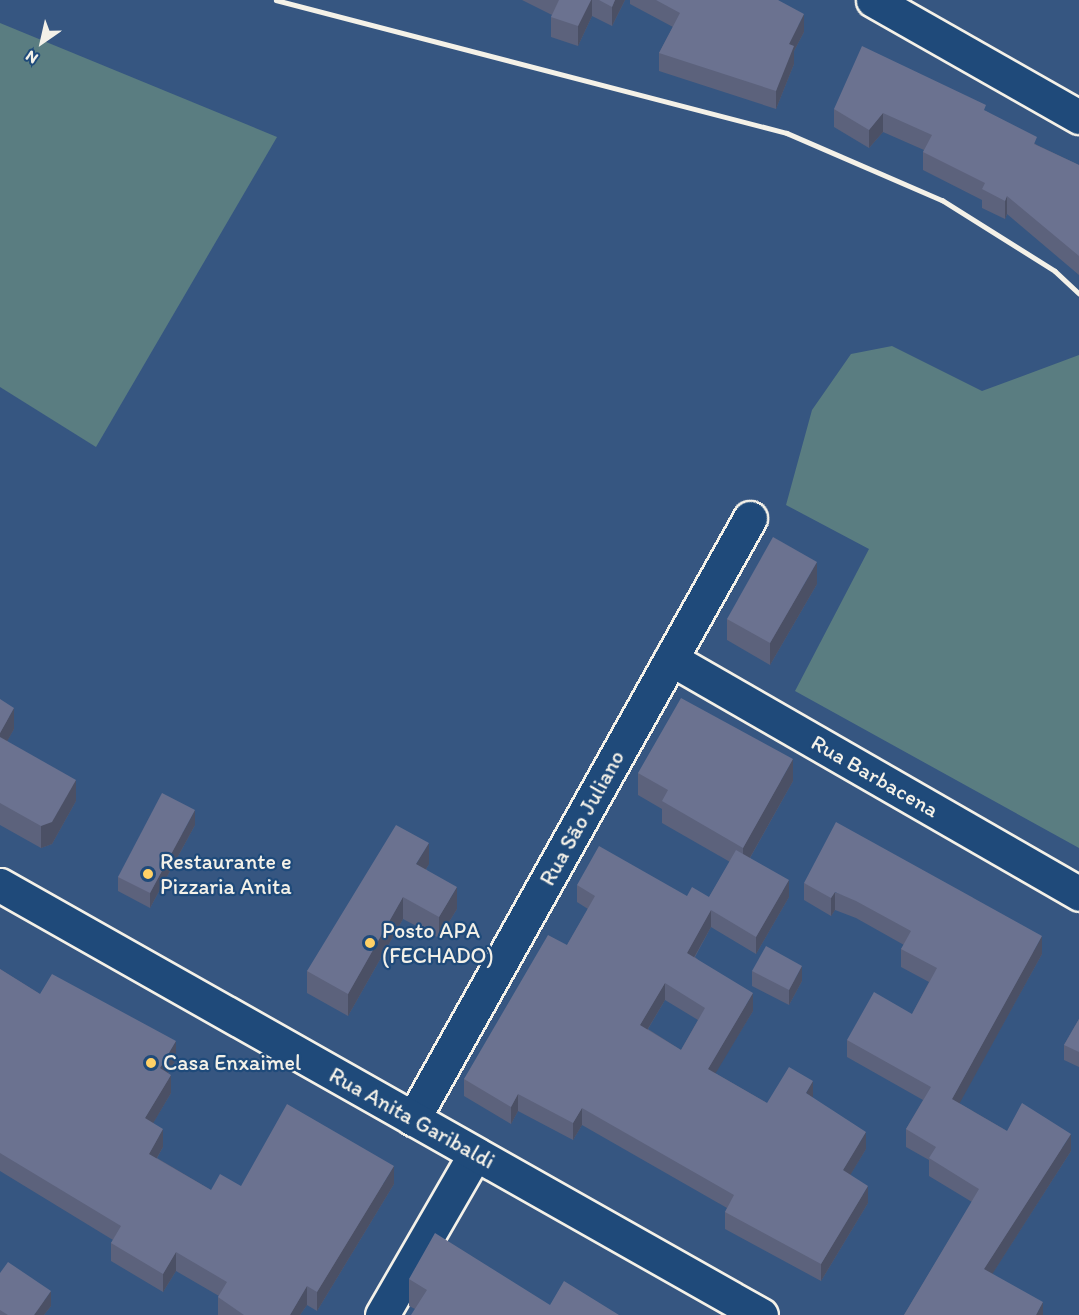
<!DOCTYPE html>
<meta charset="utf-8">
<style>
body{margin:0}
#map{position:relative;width:1079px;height:1315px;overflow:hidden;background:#365681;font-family:Itim,sans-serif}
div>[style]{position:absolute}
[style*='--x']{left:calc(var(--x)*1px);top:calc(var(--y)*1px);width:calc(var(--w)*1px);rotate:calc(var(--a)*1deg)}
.green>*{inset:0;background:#5a7d81}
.roads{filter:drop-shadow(2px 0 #f4f1e8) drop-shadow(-2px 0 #f4f1e8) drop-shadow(0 2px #f4f1e8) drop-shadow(0 -2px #f4f1e8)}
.minor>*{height:33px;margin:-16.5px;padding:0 16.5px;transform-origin:16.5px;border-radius:16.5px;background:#1f4a7a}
.major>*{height:33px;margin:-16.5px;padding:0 16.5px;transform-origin:16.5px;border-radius:16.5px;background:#1f4a7a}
.rail>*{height:4.5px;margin:-2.25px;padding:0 2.25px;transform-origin:2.25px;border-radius:2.25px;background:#f4f1e8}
.wall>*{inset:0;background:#5c627c}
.shaded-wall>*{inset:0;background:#4b5065}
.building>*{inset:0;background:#6b7290}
.dots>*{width:16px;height:16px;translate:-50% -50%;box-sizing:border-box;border:3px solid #1f4a7a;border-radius:50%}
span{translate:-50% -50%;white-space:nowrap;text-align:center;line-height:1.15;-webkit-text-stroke:4.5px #1f4a7a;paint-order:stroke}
.street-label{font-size:22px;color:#f4f1e8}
.poi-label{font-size:22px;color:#f4f1e8}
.left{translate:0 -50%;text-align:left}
.north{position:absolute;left:12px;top:12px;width:60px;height:60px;-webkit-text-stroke:4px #1f4a7a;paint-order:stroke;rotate:214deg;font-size:16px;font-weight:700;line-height:24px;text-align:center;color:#f4f1e8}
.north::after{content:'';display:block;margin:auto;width:21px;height:27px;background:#f4f1e8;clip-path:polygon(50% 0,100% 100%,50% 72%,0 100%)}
</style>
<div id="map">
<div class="green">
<div style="clip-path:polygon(0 23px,277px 137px,96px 447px,0 387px)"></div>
<div style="clip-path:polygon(892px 346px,982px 391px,1079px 355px,1079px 848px,795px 691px,869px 549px,786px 505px,812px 410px,851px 354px)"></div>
</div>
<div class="roads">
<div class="minor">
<div style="--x:873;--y:0;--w:237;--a:29.6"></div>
<div style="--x:671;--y:659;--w:471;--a:29.9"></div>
<div style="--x:413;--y:1119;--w:689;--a:-60.72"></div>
<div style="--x:382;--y:1315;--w:186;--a:-60"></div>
</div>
<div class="major">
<div style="--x:0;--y:885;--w:874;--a:29.47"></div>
</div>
</div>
<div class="rail">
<div style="--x:276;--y:0;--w:528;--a:14.59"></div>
<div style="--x:787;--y:133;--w:169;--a:23.4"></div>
<div style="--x:942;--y:200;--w:133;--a:32.1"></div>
<div style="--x:1055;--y:271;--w:33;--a:43"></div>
</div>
<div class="wall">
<div style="clip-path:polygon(522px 0,625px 0,612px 26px,592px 16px,578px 46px,551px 37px,551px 17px,552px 15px)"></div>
<div style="clip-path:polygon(630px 0,778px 0,804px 32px,794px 51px,794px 64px,776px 109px,659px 71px,659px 53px,673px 27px,630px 4px)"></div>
<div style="clip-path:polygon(834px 109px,986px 111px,1037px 145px,1079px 165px,1079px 275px,1007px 214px,1005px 219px,982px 208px,982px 200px,923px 170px,923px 152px,924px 150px,883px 132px,869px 148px,834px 127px)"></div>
<div style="clip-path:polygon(817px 584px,770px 665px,727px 640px,727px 619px)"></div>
<div style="clip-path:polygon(0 699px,14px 729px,7px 741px,76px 801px,52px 844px,41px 848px,0 825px)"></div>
<div style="clip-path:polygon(evenodd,638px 773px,793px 781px,750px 858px,789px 897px,756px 954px,711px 927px,695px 957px,753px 1011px,715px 1073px,767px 1103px,813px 1098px,866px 1149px,850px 1175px,868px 1203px,821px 1281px,725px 1229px,725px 1212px,727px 1208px,582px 1125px,573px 1140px,518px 1111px,511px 1124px,464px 1096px,464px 1079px,567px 945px,588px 909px,577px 902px,577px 885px,687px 896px,709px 897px,730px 862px,662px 823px,662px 809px,638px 795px,638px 773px,665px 1000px,698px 1020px,681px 1050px,648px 1029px,665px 1000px)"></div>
<div style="clip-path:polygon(195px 825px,150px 908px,118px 891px,118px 877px)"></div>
<div style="clip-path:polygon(429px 864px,426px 869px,457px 909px,439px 938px,403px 919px,348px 1016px,307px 993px,307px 971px)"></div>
<div style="clip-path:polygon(804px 883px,1042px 954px,959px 1103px,1007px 1131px,1071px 1151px,992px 1274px,1043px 1315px,904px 1315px,972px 1202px,929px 1176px,929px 1160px,906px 1147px,906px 1129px,923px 1100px,847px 1057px,847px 1040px,912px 1014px,929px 982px,901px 967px,901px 949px,904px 945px,856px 918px,835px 910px,831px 916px,804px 900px)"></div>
<div style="clip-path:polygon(0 969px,40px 994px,176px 1059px,168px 1073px,171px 1093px,153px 1123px,163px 1147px,157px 1158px,211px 1190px,241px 1186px,394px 1184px,317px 1311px,307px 1305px,300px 1315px,218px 1315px,218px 1297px,219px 1296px,176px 1271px,163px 1292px,111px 1261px,111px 1243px,113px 1240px,0 1171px)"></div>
<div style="clip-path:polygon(752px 971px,802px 981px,789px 1005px,752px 986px)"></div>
<div style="clip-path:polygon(1079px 1019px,1079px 1067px,1064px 1060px,1064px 1045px)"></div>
<div style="clip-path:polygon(0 1273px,51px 1306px,44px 1315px,0 1315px)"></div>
<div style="clip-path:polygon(409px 1279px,550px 1305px,619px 1315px,415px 1309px,409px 1306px)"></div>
</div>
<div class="shaded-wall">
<div style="clip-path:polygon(591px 0,592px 0,592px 16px,578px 46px,578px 26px)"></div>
<div style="clip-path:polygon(615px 0,625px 0,612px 26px,612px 7px)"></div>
<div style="clip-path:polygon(804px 14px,804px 32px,794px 51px,794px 64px,776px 109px,776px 91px,789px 44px)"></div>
<div style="clip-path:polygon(883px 113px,883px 132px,869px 148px,869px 130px)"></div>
<div style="clip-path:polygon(1007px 196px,1007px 214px,1005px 219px,1005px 201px)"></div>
<div style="clip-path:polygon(817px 562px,817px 584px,770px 665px,770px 643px)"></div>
<div style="clip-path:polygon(14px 708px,14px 729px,0 754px,0 733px)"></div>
<div style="clip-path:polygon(793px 759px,793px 781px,743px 870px,743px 848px)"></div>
<div style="clip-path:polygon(76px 780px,76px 801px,52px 844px,41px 848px,41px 826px)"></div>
<div style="clip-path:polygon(195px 810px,195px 825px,150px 908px,150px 893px)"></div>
<div style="clip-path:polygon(429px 843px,429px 864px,416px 886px,416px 864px)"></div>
<div style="clip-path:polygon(789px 880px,789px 897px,756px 954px,756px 937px)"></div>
<div style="clip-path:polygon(457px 887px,457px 909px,439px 938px,439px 917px)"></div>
<div style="clip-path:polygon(835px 892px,835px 910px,831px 916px,831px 898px)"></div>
<div style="clip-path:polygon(403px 897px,403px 919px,348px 1016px,348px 994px)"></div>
<div style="clip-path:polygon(711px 910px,711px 927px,687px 970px,687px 953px)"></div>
<div style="clip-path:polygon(1042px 936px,1042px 954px,952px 1117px,952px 1099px)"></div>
<div style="clip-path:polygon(802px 966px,802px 981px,789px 1005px,789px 990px)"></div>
<div style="clip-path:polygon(665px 983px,665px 1000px,640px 1042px,640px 1025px)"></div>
<div style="clip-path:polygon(753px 993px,753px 1011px,708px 1086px,708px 1069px)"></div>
<div style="clip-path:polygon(176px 1041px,176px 1059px,160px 1087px,160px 1068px)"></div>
<div style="clip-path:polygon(171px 1075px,171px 1093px,145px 1137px,145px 1118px)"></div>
<div style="clip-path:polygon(813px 1081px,813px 1098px,806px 1093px)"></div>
<div style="clip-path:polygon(518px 1094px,518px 1111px,511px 1124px,511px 1107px)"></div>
<div style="clip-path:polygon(582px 1108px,582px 1125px,573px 1140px,573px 1123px)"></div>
<div style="clip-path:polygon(163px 1129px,163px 1147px,149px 1172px,149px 1154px)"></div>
<div style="clip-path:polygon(866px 1132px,866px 1149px,843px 1187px,843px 1170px)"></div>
<div style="clip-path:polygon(1071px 1134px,1071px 1151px,984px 1287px,984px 1269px)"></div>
<div style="clip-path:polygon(394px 1166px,394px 1184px,317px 1311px,317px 1292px)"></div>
<div style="clip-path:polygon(868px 1186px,868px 1203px,821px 1281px,821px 1264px)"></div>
<div style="clip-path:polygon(176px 1252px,176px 1271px,163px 1292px,163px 1274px)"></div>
<div style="clip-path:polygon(307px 1286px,307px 1305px,300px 1315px,290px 1315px)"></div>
<div style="clip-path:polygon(51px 1291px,51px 1306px,44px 1315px,34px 1315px)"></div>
<div style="clip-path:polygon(1043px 1302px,1043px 1315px,1036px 1315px)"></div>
</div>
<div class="building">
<div style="clip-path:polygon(559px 0,591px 0,578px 26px,551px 17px)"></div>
<div style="clip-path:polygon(599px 0,615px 0,612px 7px)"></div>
<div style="clip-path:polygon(656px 0,778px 0,804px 14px,789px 44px,794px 46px,776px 91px,659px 53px,680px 13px)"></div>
<div style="clip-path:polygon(862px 46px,986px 105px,984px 110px,1037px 137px,1034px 144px,1079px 165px,1079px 256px,1007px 196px,1005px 201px,982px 189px,985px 183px,923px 152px,932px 135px,883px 113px,869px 130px,834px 109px)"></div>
<div style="clip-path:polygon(773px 537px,817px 562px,770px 643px,727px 619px)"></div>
<div style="clip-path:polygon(681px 698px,793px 759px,743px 848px,662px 801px,668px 790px,638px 773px)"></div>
<div style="clip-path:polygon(0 699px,14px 708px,0 733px)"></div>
<div style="clip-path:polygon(0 737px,76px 780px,52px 822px,41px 826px,0 803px)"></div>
<div style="clip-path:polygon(162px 793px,195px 810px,150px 893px,118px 877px)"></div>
<div style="clip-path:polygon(836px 822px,1042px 936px,952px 1099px,1007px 1131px,1022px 1103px,1071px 1134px,984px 1269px,1043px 1302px,1036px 1315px,904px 1315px,979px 1189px,929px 1158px,936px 1147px,906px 1129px,931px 1087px,847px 1040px,874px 992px,912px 1014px,937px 968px,901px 949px,911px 931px,856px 901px,835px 892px,831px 898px,804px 883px)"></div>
<div style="clip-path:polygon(396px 825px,429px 843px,416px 864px,457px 887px,439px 917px,403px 897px,348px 994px,307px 971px)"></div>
<div style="clip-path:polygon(evenodd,599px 846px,687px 896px,692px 887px,709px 897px,736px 850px,789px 880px,756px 937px,711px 910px,687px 953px,753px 993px,708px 1069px,767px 1103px,789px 1067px,813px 1081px,806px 1093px,866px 1132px,843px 1170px,868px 1186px,821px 1264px,725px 1212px,734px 1195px,582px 1108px,573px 1123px,518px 1094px,511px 1107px,464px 1079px,548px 935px,567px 945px,595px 896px,577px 885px,599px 846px,665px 983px,705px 1008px,681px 1050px,640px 1025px,665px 983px)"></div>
<div style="clip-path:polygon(766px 946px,802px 966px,789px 990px,752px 971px)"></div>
<div style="clip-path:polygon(0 969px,40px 994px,52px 974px,176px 1041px,160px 1068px,171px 1075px,145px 1118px,163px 1129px,149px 1154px,211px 1190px,220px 1174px,241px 1186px,287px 1104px,394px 1166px,317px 1292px,307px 1286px,290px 1315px,244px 1315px,218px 1297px,227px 1282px,176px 1252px,163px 1274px,111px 1243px,121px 1226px,0 1153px)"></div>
<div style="clip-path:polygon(1079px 1019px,1079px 1052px,1064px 1045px)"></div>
<div style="clip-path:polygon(435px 1233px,550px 1305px,564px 1281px,619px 1315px,411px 1315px,427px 1290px,409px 1279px)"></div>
<div style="clip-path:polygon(8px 1262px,51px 1291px,34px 1315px,8px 1315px,0 1310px,0 1273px)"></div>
</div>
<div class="dots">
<div style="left:148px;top:874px;background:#ffd166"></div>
<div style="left:370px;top:943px;background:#ffd166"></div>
<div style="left:151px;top:1063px;background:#ffd166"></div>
</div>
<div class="street-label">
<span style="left:875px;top:776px;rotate:30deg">Rua Barbacena</span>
<span style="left:582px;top:818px;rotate:-61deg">Rua São Juliano</span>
<span style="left:412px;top:1118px;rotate:29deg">Rua Anita Garibaldi</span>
</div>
<div class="poi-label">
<span class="left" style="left:160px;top:874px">Restaurante e<br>Pizzaria Anita</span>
<span class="left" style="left:382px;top:943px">Posto APA<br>(FECHADO)</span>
<span class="left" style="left:163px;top:1063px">Casa Enxaimel</span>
</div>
<div class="north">N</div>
</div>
